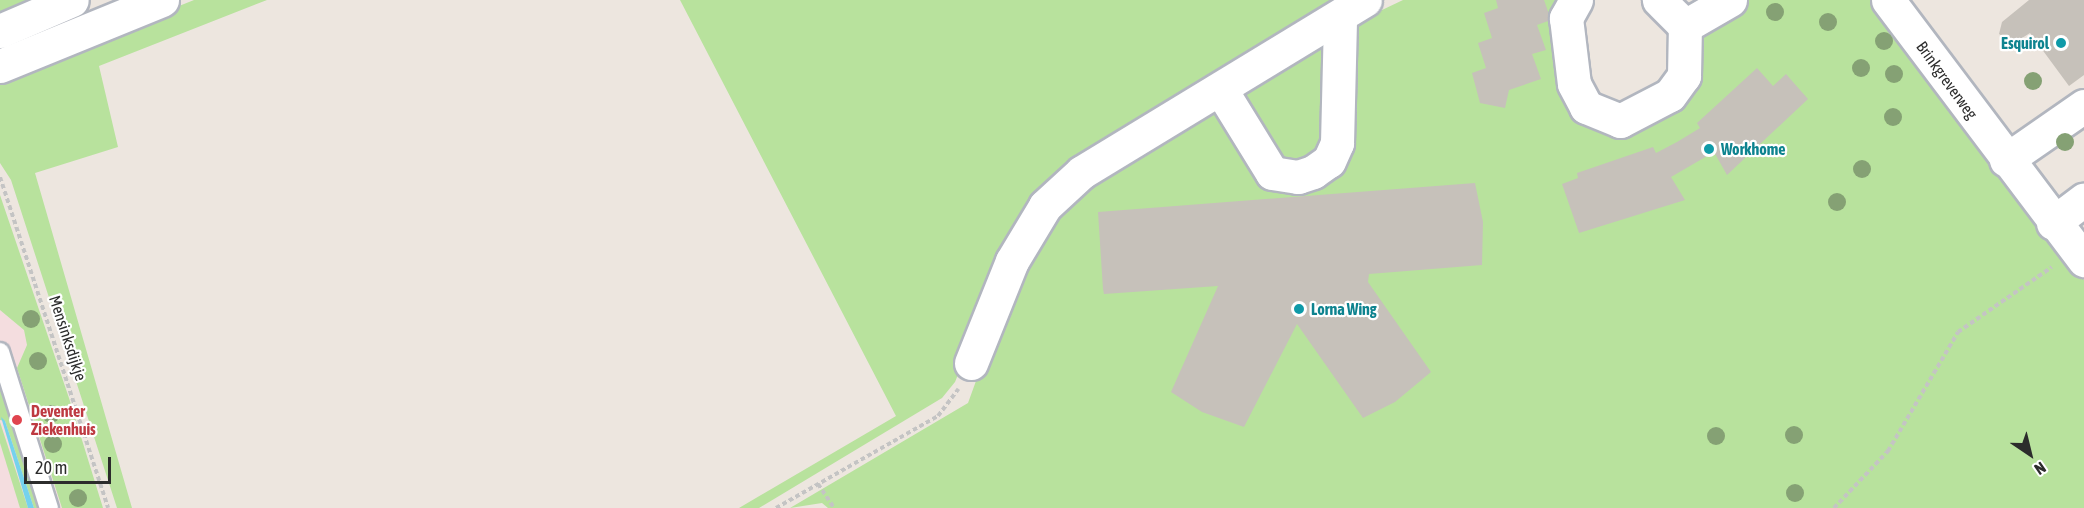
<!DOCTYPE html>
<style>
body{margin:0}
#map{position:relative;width:2084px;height:508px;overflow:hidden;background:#ede6df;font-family:"Asap Condensed",sans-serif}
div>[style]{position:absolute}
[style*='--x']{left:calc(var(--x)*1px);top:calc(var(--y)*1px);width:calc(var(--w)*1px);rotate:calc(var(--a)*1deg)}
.medical>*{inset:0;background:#f4dddf}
.green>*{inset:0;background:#b8e29d}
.water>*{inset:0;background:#75d2ed}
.building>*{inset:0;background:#c6c1ba}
.path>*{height:4px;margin-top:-2px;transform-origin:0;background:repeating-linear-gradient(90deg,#c4c4c4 0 4.5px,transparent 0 7.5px)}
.roads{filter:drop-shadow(2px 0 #b2b6bf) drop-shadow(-2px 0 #b2b6bf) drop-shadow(0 2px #b2b6bf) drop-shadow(0 -2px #b2b6bf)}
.service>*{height:18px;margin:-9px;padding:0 9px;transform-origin:9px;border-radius:9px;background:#fff}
.minor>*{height:33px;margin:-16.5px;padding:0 16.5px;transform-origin:16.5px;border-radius:16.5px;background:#fff}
.tertiary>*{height:33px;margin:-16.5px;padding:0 16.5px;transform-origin:16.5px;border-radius:16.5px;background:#fff}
.trees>*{width:18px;height:18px;margin:-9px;border-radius:50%;background:#85a174}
.dots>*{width:16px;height:16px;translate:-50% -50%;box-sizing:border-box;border:3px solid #fff;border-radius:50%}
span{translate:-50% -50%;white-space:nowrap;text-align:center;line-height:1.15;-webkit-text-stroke:4.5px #fff;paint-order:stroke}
.culture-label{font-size:16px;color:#0d838f;font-weight:700}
.right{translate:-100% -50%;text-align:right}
.left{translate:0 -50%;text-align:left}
.street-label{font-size:16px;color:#2c2c2c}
.health-label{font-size:16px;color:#be3a42;font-weight:700}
.north{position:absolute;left:2000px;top:424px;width:60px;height:60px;-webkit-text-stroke:4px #fff;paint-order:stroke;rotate:145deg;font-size:16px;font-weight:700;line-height:24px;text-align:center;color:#2c2c2c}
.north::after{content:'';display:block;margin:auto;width:21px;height:27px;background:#2c2c2c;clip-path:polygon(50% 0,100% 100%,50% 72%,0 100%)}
.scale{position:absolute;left:24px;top:457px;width:87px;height:27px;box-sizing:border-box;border:3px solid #2c2c2c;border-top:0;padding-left:8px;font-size:18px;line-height:21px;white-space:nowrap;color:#2c2c2c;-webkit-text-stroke:4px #fff;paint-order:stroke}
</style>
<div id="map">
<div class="medical">
<div style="clip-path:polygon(0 310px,24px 330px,27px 345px,17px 368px,62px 508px,0 508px)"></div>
</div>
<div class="green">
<div style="clip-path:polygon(0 0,51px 0,0 22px)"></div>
<div style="clip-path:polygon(194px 0,267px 0,99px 66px,118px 147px,35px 173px,132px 508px,117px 508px,11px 180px,0 163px,0 78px)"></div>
<div style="clip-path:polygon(680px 0,1337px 0,1088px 155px,996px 281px,955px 382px,942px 398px,759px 508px,739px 508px,896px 416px)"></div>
<div style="clip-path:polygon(1403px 0,1559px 0,1559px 68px,1632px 126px,1702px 28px,1748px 0,1876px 0,2084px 280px,2084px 508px,828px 508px,822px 503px,790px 508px,968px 403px,1017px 268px,1067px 196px,1113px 161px,1216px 111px,1361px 20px)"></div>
<div style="clip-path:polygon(0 195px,69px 398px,103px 508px,62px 508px,17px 368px,27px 345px,24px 330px,0 310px)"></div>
<div style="clip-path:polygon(0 369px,42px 508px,34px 508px,5px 421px,0 420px)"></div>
<div style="clip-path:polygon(0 422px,28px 508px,20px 508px,0 443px)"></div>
</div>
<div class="water">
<div style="clip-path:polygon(1px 417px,5px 421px,34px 508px,28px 508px)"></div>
</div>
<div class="building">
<div style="clip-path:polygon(1496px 0,1544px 0,1551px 20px,1537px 25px,1546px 50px,1532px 54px,1541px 79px,1509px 90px,1505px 108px,1480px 103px,1472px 73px,1486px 68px,1478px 43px,1492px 38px,1484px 13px,1498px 8px)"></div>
<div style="clip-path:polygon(2029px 0,2084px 0,2084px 75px,2069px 86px,2030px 33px,2014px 43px,1999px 34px,2002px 22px)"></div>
<div style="clip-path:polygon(1757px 68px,1773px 86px,1786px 74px,1808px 99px,1727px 175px,1714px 152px,1671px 177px,1685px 200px,1579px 233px,1562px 184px,1578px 178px,1577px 173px,1653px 147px,1656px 153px,1677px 142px,1700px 128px,1697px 123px)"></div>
<div style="clip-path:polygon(1475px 183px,1483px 222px,1482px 265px,1369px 274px,1368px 282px,1431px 372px,1395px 402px,1363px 418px,1297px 324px,1244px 427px,1202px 412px,1171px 392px,1218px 286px,1104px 294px,1103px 289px,1098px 212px)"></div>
</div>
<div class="path">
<div style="--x:0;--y:177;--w:348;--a:71.9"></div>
<div style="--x:818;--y:484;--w:29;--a:56"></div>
<div style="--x:776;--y:508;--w:186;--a:-29.6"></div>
<div style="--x:938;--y:416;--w:34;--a:-53"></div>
<div style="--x:1834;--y:508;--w:79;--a:-46.5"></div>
<div style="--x:1888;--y:451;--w:138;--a:-59.5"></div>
<div style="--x:1958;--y:332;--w:114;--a:-34.7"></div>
</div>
<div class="roads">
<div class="service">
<div style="--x:0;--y:352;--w:164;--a:72.6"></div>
</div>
<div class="minor">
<div style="--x:1576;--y:0;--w:21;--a:119"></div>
<div style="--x:1566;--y:18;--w:66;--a:83.1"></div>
<div style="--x:1574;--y:84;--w:26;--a:62"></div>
<div style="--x:1586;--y:107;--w:37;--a:22"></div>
<div style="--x:1620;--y:121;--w:56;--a:-27.5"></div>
<div style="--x:1670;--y:95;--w:24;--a:-54"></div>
<div style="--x:1684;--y:76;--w:50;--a:-88.9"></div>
<div style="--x:1685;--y:26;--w:37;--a:-135"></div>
<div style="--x:1888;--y:0;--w:326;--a:53"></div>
<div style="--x:1685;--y:26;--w:52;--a:-30"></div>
<div style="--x:1221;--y:90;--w:97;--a:58.4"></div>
<div style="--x:1272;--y:173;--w:26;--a:9"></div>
<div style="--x:1298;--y:177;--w:16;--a:-18"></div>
<div style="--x:1313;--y:172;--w:19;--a:-35"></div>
<div style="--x:1329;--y:161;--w:20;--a:-66"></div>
<div style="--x:1337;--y:143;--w:127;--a:-88.6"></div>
<div style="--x:2006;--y:160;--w:95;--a:-34.7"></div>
<div style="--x:2053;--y:223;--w:39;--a:-37"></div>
<div style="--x:971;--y:363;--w:110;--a:-68.1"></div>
<div style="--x:1012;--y:261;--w:64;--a:-59"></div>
<div style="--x:1045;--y:206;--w:50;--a:-42.6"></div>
<div style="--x:1082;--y:172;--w:331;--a:-31.3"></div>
</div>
<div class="tertiary">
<div style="--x:0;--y:31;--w:78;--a:-23.3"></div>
<div style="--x:0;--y:66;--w:175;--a:-22.2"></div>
</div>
</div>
<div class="trees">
<div style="left:1775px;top:12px"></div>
<div style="left:1828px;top:22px"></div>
<div style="left:1884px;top:41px"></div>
<div style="left:1861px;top:68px"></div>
<div style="left:1894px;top:74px"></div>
<div style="left:2033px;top:81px"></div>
<div style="left:1893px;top:117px"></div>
<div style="left:2065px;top:142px"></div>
<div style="left:1862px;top:169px"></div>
<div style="left:1837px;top:202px"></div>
<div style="left:31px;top:319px"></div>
<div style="left:38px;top:361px"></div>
<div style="left:51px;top:414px"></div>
<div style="left:1794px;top:435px"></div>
<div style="left:1716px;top:436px"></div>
<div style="left:53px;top:444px"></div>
<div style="left:1795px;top:493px"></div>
<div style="left:78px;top:498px"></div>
</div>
<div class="dots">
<div style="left:2061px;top:43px;background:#0f9aa8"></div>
<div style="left:1709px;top:149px;background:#0f9aa8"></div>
<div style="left:1299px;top:309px;background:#0f9aa8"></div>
<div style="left:17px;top:420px;background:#e0444e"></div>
</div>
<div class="culture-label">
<span class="right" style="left:2049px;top:43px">Esquirol</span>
<span class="left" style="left:1721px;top:149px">Workhome</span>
<span class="left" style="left:1311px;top:309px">Lorna Wing</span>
</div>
<div class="street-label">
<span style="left:1947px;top:80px;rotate:54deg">Brinkgreverweg</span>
<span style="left:68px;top:338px;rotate:72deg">Mensinksdijkje</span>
</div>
<div class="health-label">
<span class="left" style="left:31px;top:420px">Deventer<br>Ziekenhuis</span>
</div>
<div class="north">N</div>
<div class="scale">20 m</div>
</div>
